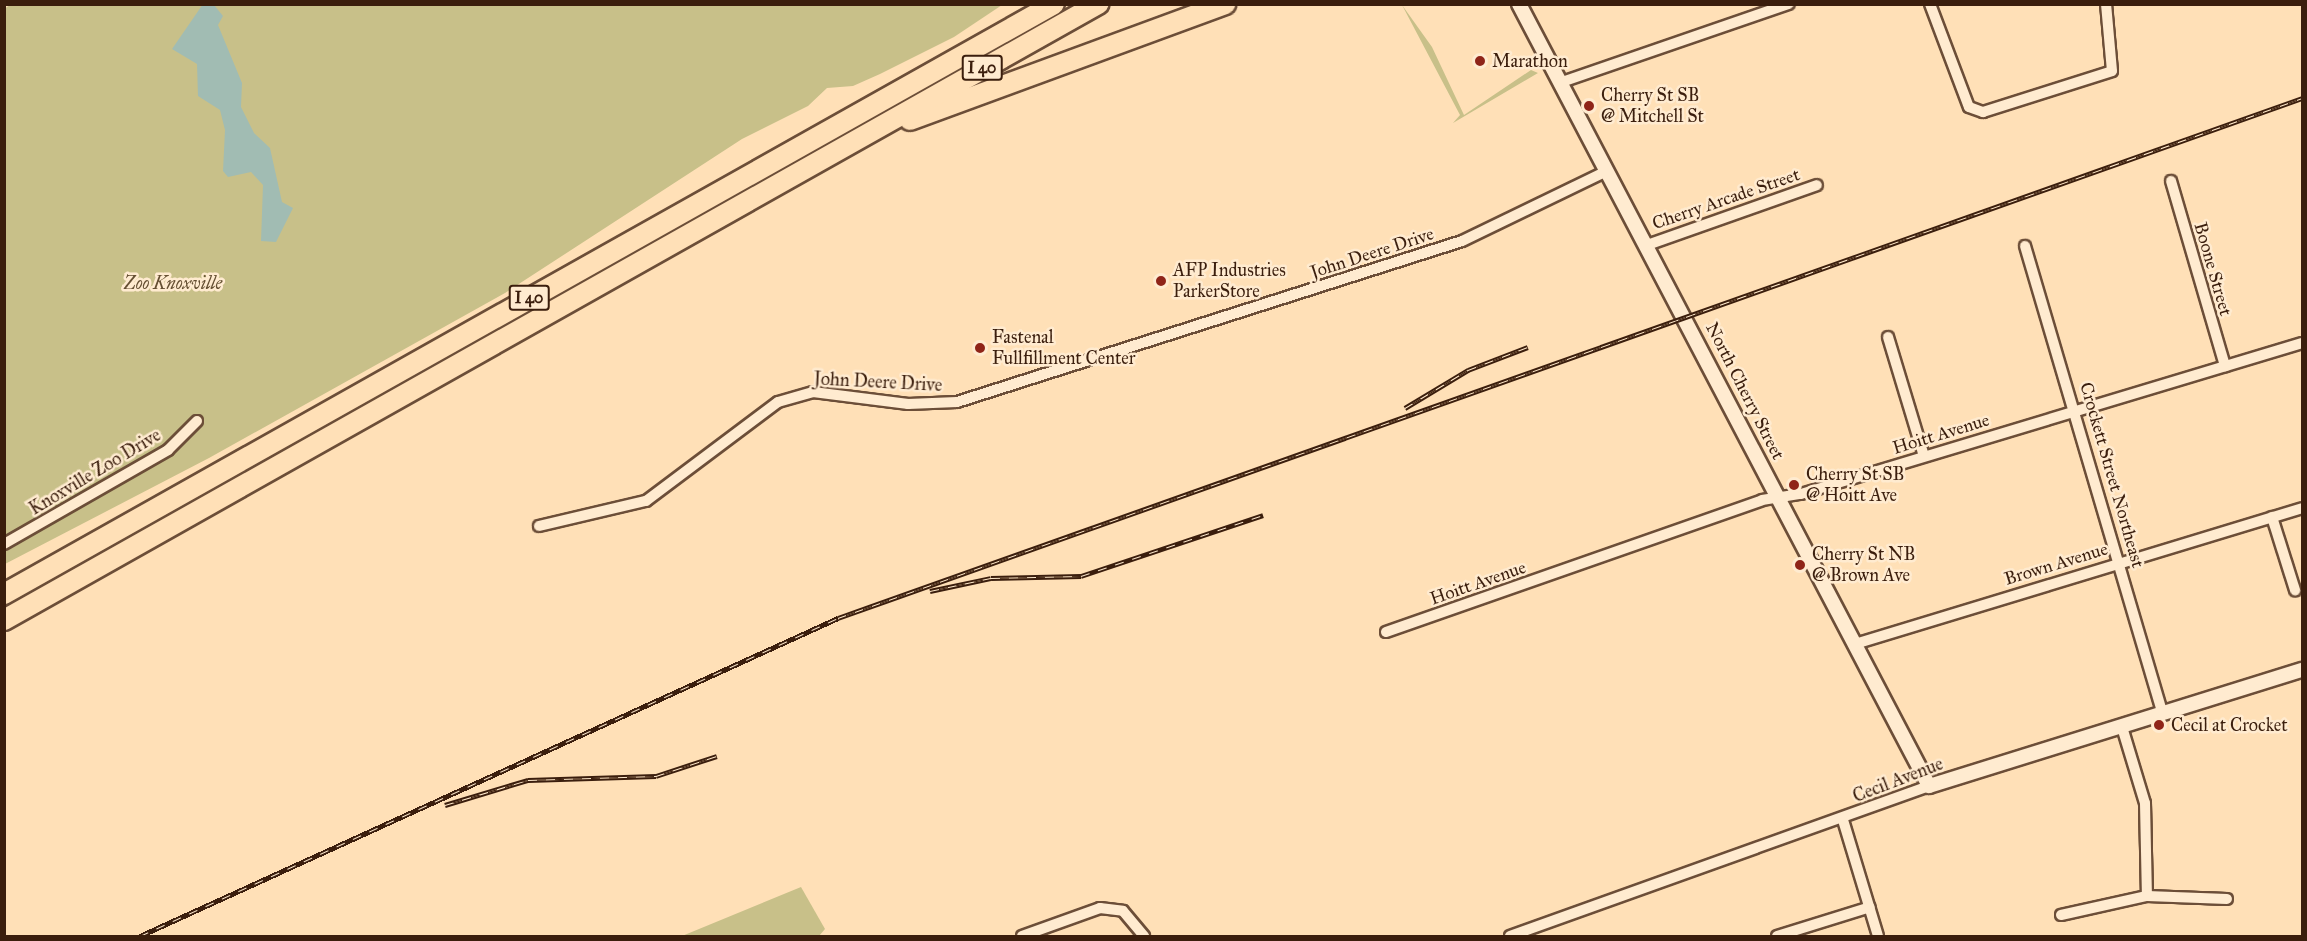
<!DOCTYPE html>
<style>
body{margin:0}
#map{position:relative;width:2307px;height:941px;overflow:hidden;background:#ffe0b7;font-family:"IM FELL Great Primer",serif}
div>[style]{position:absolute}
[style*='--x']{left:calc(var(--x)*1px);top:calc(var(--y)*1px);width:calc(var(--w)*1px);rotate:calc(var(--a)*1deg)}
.green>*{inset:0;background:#c8c089}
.water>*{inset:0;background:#a1bcb3}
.roads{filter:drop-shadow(2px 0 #6c4e38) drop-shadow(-2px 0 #6c4e38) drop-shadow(0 2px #6c4e38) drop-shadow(0 -2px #6c4e38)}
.minor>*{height:10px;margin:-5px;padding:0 5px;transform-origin:5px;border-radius:5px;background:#ffebd0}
.tertiary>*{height:14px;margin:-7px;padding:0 7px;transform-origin:7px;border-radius:7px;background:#ffebd0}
.motorway>*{height:20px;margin:-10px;padding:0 10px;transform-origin:10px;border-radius:10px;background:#ffe0b7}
.rail>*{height:5px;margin-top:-2.5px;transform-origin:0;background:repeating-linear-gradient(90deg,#ffebd0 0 9px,#3b1e0d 0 18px);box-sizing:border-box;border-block:2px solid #3b1e0d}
.dots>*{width:16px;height:16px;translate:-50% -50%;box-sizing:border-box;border:3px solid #ffebd0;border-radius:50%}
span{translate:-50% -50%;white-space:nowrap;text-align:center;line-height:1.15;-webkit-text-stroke:5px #ffebd0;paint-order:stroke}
.shield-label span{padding:2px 4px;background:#ffebd0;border:2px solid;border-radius:4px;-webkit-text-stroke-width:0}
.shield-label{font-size:16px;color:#3b1e0d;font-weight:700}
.poi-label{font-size:18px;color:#3b1e0d}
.left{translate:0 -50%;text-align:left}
.street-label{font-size:18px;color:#3b1e0d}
.park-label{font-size:18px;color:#654f32;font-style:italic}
.frame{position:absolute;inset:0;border:6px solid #3b1e0d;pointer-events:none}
</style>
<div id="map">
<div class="green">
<div style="clip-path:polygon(10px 5px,1002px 5px,954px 37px,880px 74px,853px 86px,827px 88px,808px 106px,742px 139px,505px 293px,209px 458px,5px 564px,4px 9px)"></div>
<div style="clip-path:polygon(1402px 5px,1432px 47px,1464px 115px,1531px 70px,1538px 73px,1453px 123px,1460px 115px)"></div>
<div style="clip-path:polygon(801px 887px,825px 929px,819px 936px,682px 936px)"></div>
</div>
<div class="water">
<div style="clip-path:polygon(203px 4px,214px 5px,223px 16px,218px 25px,242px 83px,241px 107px,254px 133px,270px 148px,282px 202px,293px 208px,276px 242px,261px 241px,263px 185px,251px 172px,228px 177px,223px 171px,225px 130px,220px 110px,198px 96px,197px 64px,172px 49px)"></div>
</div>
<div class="roads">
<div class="minor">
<div style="--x:1930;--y:4;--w:110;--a:69.3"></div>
<div style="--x:1969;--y:107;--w:15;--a:20"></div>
<div style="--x:1983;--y:112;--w:135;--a:-17.6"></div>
<div style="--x:2112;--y:71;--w:67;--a:-95.1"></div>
<div style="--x:1559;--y:83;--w:243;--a:-19"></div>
<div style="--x:2171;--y:181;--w:193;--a:73.7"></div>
<div style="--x:1647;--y:245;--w:180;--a:-19.4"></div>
<div style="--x:2025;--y:246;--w:488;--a:73.6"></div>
<div style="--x:1888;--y:337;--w:124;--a:73.2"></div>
<div style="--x:2272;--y:517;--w:77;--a:72.5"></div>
<div style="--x:539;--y:526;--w:110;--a:-13.2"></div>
<div style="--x:646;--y:501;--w:165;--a:-36.9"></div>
<div style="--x:778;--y:402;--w:36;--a:-16"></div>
<div style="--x:813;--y:392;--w:96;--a:7.2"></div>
<div style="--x:908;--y:404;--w:49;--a:-2.3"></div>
<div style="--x:957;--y:402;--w:530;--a:-17.68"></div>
<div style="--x:1462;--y:241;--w:161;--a:-25.8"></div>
<div style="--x:4;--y:544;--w:189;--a:-29.8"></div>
<div style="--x:168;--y:450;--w:41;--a:-45"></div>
<div style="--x:1386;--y:632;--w:398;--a:-19.3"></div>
<div style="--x:1762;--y:500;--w:39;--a:-9"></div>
<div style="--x:1801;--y:494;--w:523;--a:-16.77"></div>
<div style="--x:1855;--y:644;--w:467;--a:-16.9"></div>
<div style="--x:2122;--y:727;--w:79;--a:73.2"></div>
<div style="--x:2145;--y:803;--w:93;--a:88.8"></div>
<div style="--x:1843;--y:820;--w:121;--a:73.2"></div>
<div style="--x:2061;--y:915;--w:88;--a:-12.5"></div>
<div style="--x:2147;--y:896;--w:80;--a:2.1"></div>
<div style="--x:1022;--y:936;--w:83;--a:-19.7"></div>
<div style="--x:1100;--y:908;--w:23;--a:7"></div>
<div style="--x:1123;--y:911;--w:33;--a:50"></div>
<div style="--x:1510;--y:936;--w:445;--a:-19.7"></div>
<div style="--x:1777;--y:936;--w:97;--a:-17.3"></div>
</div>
<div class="tertiary">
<div style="--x:1519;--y:4;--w:883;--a:62.33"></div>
<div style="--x:1929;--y:786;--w:391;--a:-17.3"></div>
</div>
<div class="motorway">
<div style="--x:910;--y:120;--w:336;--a:-20.2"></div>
<div style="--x:4;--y:594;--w:1204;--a:-29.33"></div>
<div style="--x:4;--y:620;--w:1256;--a:-29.38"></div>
</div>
</div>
<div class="rail">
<div style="--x:1405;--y:408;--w:74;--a:-31.1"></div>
<div style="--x:1468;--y:370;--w:64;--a:-21"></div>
<div style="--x:930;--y:591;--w:62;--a:-12"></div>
<div style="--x:991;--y:578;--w:90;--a:-1.3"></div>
<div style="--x:1081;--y:576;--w:192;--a:-18.5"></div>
<div style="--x:445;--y:805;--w:87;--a:-16.8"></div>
<div style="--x:528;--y:780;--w:128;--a:-1.8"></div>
<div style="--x:656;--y:776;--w:64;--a:-18.2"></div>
<div style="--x:140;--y:936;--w:767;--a:-24.49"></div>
<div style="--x:838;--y:618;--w:1554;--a:-19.55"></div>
</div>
<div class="dots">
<div style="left:1480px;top:61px;background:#8f2418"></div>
<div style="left:1589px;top:106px;background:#8f2418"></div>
<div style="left:1161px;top:281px;background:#8f2418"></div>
<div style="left:980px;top:348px;background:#8f2418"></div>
<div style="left:1794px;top:485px;background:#8f2418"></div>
<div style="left:1800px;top:565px;background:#8f2418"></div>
<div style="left:2159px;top:725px;background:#8f2418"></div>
</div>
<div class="shield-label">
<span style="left:982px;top:68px">I 40</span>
<span style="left:529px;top:298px">I 40</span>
</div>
<div class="poi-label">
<span class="left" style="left:1492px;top:61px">Marathon</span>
<span class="left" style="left:1601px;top:106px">Cherry St SB<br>@ Mitchell St</span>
<span class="left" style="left:1173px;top:281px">AFP Industries<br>ParkerStore</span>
<span class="left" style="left:992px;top:348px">Fastenal<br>Fullfillment Center</span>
<span class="left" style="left:1806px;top:485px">Cherry St SB<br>@ Hoitt Ave</span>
<span class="left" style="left:1812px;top:565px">Cherry St NB<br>@ Brown Ave</span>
<span class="left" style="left:2171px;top:725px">Cecil at Crocket</span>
</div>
<div class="street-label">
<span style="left:1726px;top:199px;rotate:-19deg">Cherry Arcade Street</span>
<span style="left:1372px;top:253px;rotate:-18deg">John Deere Drive</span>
<span style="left:2213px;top:269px;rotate:74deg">Boone Street</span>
<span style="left:878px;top:382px;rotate:3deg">John Deere Drive</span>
<span style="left:1745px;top:391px;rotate:63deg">North Cherry Street</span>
<span style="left:1941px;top:434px;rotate:-17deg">Hoitt Avenue</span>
<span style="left:95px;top:472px;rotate:-31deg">Knoxville Zoo Drive</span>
<span style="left:2112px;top:475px;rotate:74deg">Crockett Street Northeast</span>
<span style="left:2056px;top:564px;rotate:-17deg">Brown Avenue</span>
<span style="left:1478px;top:583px;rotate:-19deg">Hoitt Avenue</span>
<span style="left:1898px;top:780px;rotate:-21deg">Cecil Avenue</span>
</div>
<div class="park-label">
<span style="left:173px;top:283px">Zoo Knoxville</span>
</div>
<div class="frame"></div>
</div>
